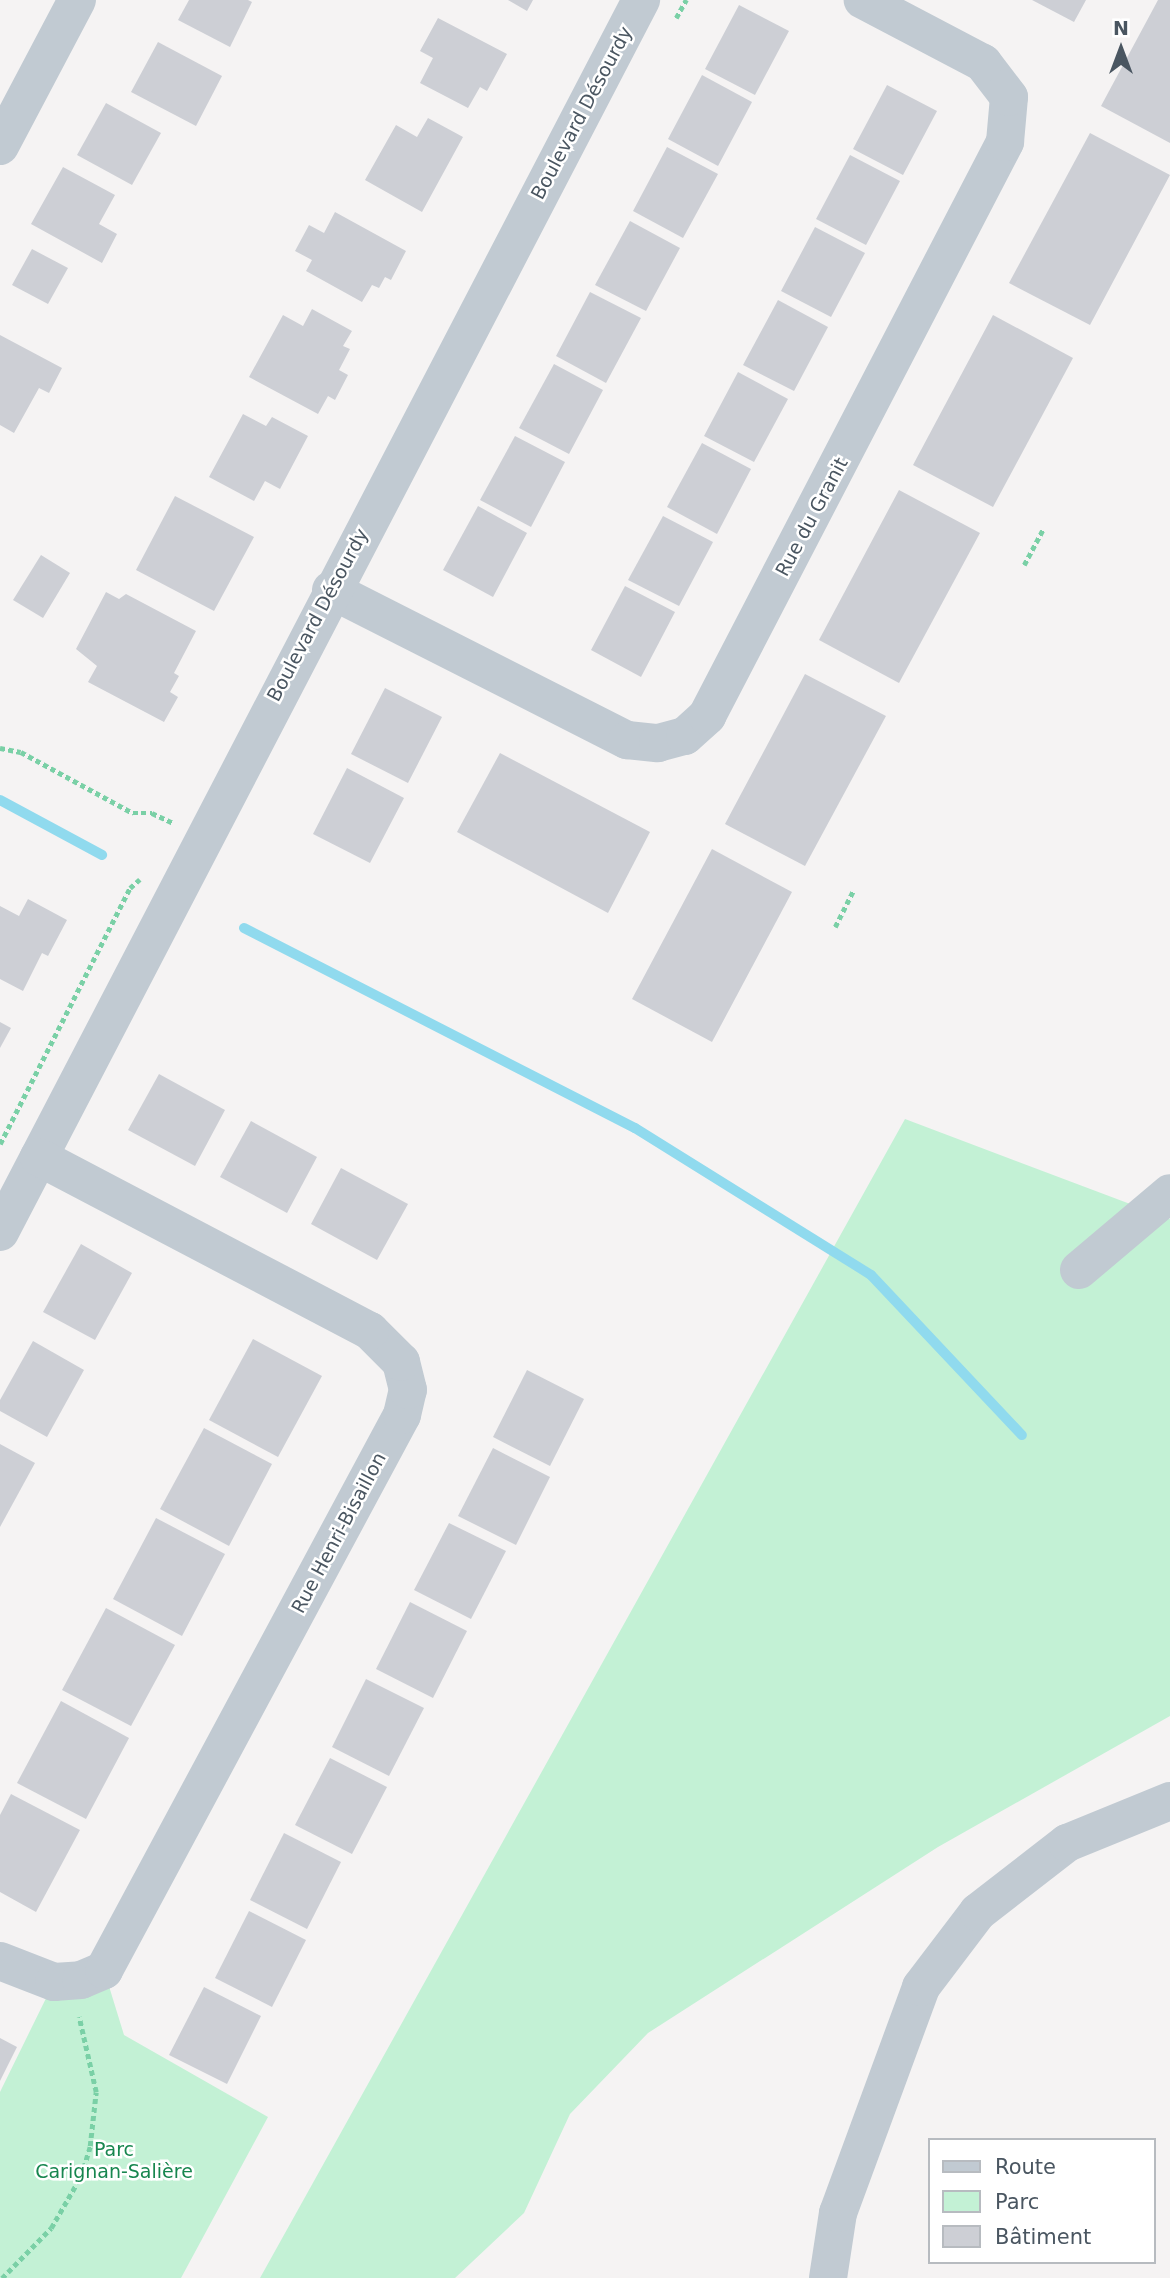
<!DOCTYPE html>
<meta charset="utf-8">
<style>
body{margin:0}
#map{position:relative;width:1170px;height:2278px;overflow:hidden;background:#f5f3f3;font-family:"DejaVu Sans",sans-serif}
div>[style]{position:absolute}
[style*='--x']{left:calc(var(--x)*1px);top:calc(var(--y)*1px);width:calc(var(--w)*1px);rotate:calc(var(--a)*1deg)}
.green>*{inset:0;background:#c3f1d5}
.stream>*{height:10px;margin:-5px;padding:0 5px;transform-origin:5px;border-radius:5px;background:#90daee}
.building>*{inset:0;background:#cdcfd5}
.path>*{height:4.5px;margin-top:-2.25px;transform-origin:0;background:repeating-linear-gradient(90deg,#7ad0a6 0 5px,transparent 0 8.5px)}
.minor>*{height:38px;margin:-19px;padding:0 19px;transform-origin:19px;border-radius:19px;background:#c1cad2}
span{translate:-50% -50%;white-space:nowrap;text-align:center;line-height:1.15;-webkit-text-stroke:5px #fff;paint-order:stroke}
.street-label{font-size:19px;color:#4a5661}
.park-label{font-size:19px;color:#17864f}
.legend{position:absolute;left:928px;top:2138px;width:228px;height:126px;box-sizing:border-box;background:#fff;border:2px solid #b7bbc0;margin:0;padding:9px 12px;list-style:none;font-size:21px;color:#4a5661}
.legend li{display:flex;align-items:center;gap:14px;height:35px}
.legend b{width:35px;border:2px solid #b7bbc0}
.north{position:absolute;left:1086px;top:14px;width:70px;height:70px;-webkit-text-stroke:5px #fff;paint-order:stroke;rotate:0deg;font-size:19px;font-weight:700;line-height:28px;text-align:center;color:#4a5661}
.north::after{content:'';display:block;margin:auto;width:24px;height:32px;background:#4a5661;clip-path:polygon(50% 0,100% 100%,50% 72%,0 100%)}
</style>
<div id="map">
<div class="green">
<div style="clip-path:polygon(905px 1119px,1170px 1219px,1170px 1716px,938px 1847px,648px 2033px,570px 2114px,524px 2213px,455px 2278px,260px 2278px)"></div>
<div style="clip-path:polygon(104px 1970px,124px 2035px,268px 2117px,181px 2278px,0 2278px,0 2092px,54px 1982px)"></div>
</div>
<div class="stream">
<div style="--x:0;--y:800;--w:116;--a:28.3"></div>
<div style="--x:244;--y:928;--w:439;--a:27.1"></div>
<div style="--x:635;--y:1128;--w:278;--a:31.9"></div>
<div style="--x:871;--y:1275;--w:220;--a:46.7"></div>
</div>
<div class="building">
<div style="clip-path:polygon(189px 0,248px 0,252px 2px,230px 47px,178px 20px)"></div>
<div style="clip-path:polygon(508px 0,533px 0,527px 11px)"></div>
<div style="clip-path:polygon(1032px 0,1086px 0,1074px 22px)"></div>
<div style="clip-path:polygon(1158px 0,1170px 0,1170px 143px,1101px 106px)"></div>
<div style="clip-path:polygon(739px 5px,789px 31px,755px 95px,705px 69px)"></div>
<div style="clip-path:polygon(438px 18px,507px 54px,487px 91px,480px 87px,468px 108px,420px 83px,433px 58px,420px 51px)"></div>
<div style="clip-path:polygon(158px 42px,222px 76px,196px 126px,131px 92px)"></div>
<div style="clip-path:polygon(702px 75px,752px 102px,718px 166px,668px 139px)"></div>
<div style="clip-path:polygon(887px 85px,937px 111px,903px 175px,853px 149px)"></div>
<div style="clip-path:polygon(106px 103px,161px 133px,132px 185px,77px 155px)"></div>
<div style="clip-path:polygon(428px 118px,463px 137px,422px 212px,365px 180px,396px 125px,417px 137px)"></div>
<div style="clip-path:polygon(1090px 133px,1170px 175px,1090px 325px,1009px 283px)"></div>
<div style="clip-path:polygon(667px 147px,718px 174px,683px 238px,633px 211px)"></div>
<div style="clip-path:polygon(850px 155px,900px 181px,866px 245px,816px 219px)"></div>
<div style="clip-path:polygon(63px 167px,115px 195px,99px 224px,117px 234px,102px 263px,31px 224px)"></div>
<div style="clip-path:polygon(335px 212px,406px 251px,391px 280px,385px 277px,379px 288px,372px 285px,362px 302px,306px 271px,312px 260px,295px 251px,309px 225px,324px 233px)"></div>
<div style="clip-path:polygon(630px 221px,680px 248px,646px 311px,595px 285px)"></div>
<div style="clip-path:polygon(815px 227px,865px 253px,831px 317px,781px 291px)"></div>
<div style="clip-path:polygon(32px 249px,68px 268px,48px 304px,12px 285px)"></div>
<div style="clip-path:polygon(590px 292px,641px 318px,606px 383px,556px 356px)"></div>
<div style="clip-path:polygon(778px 300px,828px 327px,794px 391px,743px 365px)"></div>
<div style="clip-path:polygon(312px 309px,352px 331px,343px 346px,350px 349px,339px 370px,348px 375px,335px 400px,328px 396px,318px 414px,249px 377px,283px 315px,303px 326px)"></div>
<div style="clip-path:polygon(993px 315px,1073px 358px,993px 507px,913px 465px)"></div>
<div style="clip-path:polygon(0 335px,62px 368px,49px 393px,39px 388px,14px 433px,0 425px)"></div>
<div style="clip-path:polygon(554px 364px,603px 390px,569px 454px,519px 428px)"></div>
<div style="clip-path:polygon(738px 372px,788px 399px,754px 462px,704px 436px)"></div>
<div style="clip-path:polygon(243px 414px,266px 426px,272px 417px,308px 436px,280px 489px,265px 481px,254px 501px,209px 477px)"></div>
<div style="clip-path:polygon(515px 436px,565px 462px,531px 527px,480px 500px)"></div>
<div style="clip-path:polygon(702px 443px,751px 469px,717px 534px,667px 507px)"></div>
<div style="clip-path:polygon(899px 490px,980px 533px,899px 683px,819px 640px)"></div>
<div style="clip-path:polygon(175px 496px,254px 537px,214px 611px,136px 570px)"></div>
<div style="clip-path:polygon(478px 506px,527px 533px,493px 597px,443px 570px)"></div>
<div style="clip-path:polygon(663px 516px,713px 542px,679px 606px,628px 580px)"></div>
<div style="clip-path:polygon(41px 555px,70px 573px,43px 618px,13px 600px)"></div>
<div style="clip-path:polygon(625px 586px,675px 612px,641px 677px,591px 650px)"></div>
<div style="clip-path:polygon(106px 592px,119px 599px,126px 594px,196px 631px,174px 673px,179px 676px,170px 692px,178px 697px,164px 722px,88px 682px,97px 666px,76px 649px)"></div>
<div style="clip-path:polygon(805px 674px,886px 716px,805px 866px,725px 824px)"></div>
<div style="clip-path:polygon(385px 688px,442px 717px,408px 783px,351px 754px)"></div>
<div style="clip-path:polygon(500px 753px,650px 832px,608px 913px,457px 832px)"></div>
<div style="clip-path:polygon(347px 768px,404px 798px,370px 863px,313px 834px)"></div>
<div style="clip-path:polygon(712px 849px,792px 892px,712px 1042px,632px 999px)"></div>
<div style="clip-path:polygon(28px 899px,67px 920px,48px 956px,42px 953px,23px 991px,0 979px,0 906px,19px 916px)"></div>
<div style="clip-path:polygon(0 1022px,11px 1028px,0 1048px)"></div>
<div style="clip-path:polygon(159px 1074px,225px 1110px,195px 1166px,128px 1130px)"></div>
<div style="clip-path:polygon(251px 1121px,317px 1157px,287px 1213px,220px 1177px)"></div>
<div style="clip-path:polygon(341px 1168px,408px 1204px,377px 1260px,311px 1224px)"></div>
<div style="clip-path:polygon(81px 1244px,132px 1273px,95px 1340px,43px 1312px)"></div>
<div style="clip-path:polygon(253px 1339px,322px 1376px,278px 1457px,209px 1420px)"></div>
<div style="clip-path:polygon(33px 1341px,84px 1370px,47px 1437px,0 1411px,0 1400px)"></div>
<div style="clip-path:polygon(527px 1370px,584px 1399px,550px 1466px,493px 1437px)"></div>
<div style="clip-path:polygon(204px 1428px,272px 1464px,229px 1546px,160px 1509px)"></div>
<div style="clip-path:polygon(0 1444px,35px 1463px,0 1527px)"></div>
<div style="clip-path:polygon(493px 1448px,550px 1477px,516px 1545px,458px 1516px)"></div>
<div style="clip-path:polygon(156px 1518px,225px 1554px,182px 1636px,113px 1599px)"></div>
<div style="clip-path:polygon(449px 1523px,506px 1551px,471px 1619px,414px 1590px)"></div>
<div style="clip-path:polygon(410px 1602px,467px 1631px,433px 1698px,376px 1669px)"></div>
<div style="clip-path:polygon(106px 1608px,175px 1645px,131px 1726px,62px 1690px)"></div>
<div style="clip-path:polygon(366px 1679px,424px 1708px,389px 1776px,332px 1747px)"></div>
<div style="clip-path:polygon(61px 1701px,129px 1738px,86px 1819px,17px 1783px)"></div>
<div style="clip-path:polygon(330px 1758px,387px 1787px,352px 1854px,295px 1825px)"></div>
<div style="clip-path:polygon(11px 1794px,80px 1830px,36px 1912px,0 1892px,0 1815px)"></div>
<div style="clip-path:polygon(284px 1833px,341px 1862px,307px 1929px,250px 1900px)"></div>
<div style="clip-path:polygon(249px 1911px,306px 1940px,272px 2007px,215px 1978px)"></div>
<div style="clip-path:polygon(204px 1987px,261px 2016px,227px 2084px,169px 2055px)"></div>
<div style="clip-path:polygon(0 2038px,17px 2047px,0 2081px)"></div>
</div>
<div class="path">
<div style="--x:676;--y:18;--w:21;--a:-61"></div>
<div style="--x:1024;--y:565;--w:40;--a:-62"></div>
<div style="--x:0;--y:748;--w:21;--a:11"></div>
<div style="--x:21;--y:752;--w:128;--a:28.6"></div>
<div style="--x:133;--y:813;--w:19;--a:0"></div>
<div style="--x:152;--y:813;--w:23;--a:25"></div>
<div style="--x:835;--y:927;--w:42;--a:-63.4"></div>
<div style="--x:0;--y:1144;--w:287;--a:-63.1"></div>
<div style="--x:130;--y:888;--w:13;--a:-42"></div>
<div style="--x:2;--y:2278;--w:70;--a:-45.6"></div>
<div style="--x:51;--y:2228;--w:60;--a:-60"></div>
<div style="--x:81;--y:2176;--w:31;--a:-73"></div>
<div style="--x:90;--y:2146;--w:54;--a:-83.7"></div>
<div style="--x:96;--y:2092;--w:77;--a:-102.8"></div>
</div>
<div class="minor">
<div style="--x:0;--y:146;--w:165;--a:-62.2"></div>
<div style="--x:331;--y:590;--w:332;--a:26.9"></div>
<div style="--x:627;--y:740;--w:31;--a:6"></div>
<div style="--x:658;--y:743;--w:28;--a:-15"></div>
<div style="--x:685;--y:736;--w:30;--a:-42"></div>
<div style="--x:707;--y:716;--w:647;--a:-62.56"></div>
<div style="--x:1005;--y:142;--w:45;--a:-84.9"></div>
<div style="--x:1009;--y:97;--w:43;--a:-127.4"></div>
<div style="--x:983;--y:63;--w:136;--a:-152.3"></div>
<div style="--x:0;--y:1232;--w:1389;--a:-62.51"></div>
<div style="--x:1079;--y:1270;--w:119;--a:-40.2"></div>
<div style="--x:0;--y:1961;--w:58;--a:21.3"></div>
<div style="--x:54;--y:1982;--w:27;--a:-4"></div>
<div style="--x:81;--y:1980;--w:25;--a:-23"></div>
<div style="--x:104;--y:1970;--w:630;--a:-61.77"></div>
<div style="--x:402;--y:1415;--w:26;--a:-77"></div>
<div style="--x:408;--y:1390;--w:29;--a:-104"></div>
<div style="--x:401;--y:1362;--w:44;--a:-135"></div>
<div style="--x:370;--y:1331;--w:374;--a:-152.3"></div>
<div style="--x:828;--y:2278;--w:66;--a:-81.3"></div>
<div style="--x:838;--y:2213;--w:241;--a:-69.8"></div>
<div style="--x:921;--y:1987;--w:94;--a:-52.8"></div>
<div style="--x:978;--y:1912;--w:113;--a:-37.8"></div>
<div style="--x:1067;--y:1843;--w:111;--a:-22.2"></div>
</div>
<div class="street-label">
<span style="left:582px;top:113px;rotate:-62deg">Boulevard Désourdy</span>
<span style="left:812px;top:517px;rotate:-62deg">Rue du Granit</span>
<span style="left:318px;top:615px;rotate:-62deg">Boulevard Désourdy</span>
<span style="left:339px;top:1533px;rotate:-62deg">Rue Henri-Bisaillon</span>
</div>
<div class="park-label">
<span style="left:114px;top:2161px">Parc<br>Carignan-Salière</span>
</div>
<ul class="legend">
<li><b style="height:9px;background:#c1cad2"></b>Route</li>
<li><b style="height:19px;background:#c3f1d5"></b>Parc</li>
<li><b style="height:19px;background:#cdcfd5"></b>Bâtiment</li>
</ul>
<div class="north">N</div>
</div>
